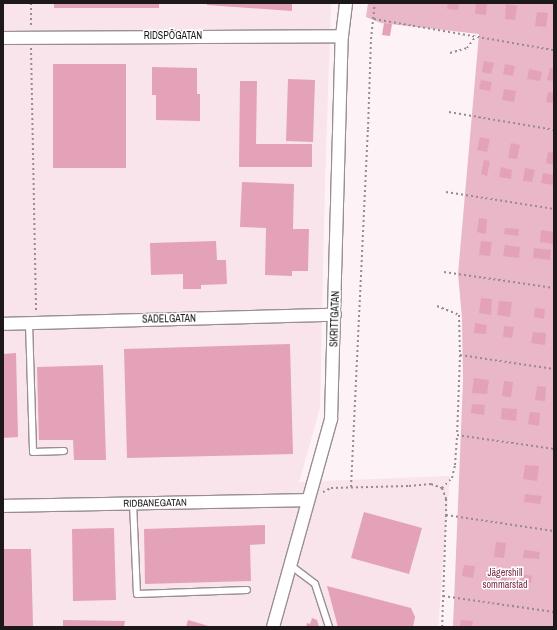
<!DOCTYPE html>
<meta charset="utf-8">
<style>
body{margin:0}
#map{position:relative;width:557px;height:630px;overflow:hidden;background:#fdf2f5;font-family:"Archivo Narrow",sans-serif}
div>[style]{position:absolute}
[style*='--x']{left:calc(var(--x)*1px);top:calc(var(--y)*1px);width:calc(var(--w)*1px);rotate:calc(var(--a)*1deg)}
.built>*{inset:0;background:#f8e4ea}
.green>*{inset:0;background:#e9b7c7}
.building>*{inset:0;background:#e4a2b9}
.path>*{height:2px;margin-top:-1px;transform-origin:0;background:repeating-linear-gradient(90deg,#948c8e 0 2px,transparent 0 5px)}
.roads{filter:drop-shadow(1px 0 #998f92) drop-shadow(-1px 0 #998f92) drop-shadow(0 1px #998f92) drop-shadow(0 -1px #998f92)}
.service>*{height:6px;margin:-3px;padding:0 3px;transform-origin:3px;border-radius:3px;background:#fff}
.minor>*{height:12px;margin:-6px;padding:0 6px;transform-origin:6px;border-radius:6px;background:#fff}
span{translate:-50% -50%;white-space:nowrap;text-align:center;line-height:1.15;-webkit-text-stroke:3px #fff;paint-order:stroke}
.street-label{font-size:10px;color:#1d191a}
.park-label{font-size:10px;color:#7a2d4d}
.frame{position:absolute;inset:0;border:4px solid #1d191a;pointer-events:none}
</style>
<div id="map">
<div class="built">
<div style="clip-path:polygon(3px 3px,331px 3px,325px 181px,320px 408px,299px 482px,450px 476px,438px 627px,3px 627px)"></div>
</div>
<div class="green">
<div style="clip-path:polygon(368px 3px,554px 3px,554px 627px,453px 627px,463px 381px,462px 318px,458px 274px,479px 34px,381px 23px,366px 17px)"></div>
</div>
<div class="building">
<div style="clip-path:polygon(54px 3px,159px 3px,159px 8px,54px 8px)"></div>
<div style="clip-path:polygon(207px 3px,292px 3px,292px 11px,207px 5px)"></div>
<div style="clip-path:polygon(448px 3px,459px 3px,458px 10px,447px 9px)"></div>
<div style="clip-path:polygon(476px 3px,487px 3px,486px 15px,475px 14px)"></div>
<div style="clip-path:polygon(506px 4px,517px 6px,515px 20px,505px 19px)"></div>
<div style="clip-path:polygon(537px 12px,548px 13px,546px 27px,535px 26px)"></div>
<div style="clip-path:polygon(384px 23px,392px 24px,390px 36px,382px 35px)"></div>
<div style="clip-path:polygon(484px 61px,494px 63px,491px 74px,482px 72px)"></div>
<div style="clip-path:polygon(53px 64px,126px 64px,126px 168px,53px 168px)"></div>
<div style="clip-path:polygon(505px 64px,515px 66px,513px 76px,503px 74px)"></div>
<div style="clip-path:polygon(152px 67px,197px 68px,197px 94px,200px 94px,200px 121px,156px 120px,156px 95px,152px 95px)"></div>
<div style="clip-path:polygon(550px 68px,554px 69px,554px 81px,547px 80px)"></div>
<div style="clip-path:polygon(529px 69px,542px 72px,540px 81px,527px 79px)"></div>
<div style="clip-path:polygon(288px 79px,315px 80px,313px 142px,286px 141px)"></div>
<div style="clip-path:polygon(481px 80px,492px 82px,490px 91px,479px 89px)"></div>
<div style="clip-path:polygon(240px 81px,257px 81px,256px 144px,312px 144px,312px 167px,239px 167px)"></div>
<div style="clip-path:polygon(504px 89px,516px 91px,514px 102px,502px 100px)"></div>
<div style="clip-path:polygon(548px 92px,554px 93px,554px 103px,546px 102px)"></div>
<div style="clip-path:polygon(480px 137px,490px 139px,487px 152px,477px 150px)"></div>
<div style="clip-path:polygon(511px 143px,520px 145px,517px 159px,508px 158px)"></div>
<div style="clip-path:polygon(548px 152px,554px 153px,554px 165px,546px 163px)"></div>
<div style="clip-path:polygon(484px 160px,490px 161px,487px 176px,481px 174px)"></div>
<div style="clip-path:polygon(501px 167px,512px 170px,511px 179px,499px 177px)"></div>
<div style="clip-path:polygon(525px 168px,535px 170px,532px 182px,523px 181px)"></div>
<div style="clip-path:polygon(543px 173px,554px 175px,554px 185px,541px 183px)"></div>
<div style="clip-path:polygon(242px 182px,294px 184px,293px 229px,309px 229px,308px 271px,292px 271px,292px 276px,265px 275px,266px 228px,240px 227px)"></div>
<div style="clip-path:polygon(479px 218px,487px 219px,486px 234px,477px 232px)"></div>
<div style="clip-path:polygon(505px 228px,519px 229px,518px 236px,504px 234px)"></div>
<div style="clip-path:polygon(541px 230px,554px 232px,553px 244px,540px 242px)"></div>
<div style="clip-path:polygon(216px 241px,217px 260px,226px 260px,227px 284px,201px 285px,201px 289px,183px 289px,183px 274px,151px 275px,150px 243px)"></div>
<div style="clip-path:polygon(481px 241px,492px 242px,490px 256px,479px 255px)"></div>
<div style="clip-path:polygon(505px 245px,520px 247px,519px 258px,503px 256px)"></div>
<div style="clip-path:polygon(534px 248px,551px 250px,550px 260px,533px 258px)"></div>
<div style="clip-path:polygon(481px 298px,492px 299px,491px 315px,479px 313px)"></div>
<div style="clip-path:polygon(499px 301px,512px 302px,510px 317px,497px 315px)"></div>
<div style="clip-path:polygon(535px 308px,545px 309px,544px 319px,534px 317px)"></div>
<div style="clip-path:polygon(475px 323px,487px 325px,486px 334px,474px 333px)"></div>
<div style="clip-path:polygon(504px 326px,514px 327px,512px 338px,503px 337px)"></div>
<div style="clip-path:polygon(533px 332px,546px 333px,545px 345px,531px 343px)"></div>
<div style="clip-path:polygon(290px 344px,293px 454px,127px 458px,124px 349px)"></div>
<div style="clip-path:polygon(16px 353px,18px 437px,3px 438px,3px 354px)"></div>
<div style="clip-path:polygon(103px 365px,106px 460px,74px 460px,73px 440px,39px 440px,37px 367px)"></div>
<div style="clip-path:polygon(474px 378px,489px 380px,487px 394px,472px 393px)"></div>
<div style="clip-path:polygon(504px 381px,513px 382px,511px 397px,502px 396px)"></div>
<div style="clip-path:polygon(537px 386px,546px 387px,545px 401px,535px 400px)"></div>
<div style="clip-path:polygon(472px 404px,485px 405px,484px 415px,471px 413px)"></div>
<div style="clip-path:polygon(502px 408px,517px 409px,516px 421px,501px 419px)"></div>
<div style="clip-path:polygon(530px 412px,540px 413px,539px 426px,528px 424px)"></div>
<div style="clip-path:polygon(525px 465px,539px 466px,537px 481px,523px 479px)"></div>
<div style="clip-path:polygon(525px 494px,542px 496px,540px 504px,524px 502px)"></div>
<div style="clip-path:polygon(364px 512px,422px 528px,409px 574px,351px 558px)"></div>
<div style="clip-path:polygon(265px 525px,265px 544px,250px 545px,251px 581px,145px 584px,144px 529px)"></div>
<div style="clip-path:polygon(114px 528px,116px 600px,73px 601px,72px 529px)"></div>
<div style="clip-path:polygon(496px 542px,506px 543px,504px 558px,494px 557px)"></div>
<div style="clip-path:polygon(3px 549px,31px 549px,33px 626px,3px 626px)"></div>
<div style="clip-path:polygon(524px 550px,540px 552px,539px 559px,523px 558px)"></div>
<div style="clip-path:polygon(464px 565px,475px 566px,473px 578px,462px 576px)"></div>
<div style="clip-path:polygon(496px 571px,508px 572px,507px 580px,495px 579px)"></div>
<div style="clip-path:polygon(521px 574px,532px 576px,531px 583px,520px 582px)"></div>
<div style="clip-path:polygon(327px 586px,411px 608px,415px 617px,413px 627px,338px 627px)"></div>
<div style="clip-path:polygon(312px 618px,317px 620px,319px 627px,306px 627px,307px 623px,310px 624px)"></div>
<div style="clip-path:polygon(63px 620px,125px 621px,124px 627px,63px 627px)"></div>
<div style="clip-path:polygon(188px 620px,212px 627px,186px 627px)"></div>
<div style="clip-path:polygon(461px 620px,473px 621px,472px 627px,460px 627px)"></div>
</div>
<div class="path">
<div style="--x:31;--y:3;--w:23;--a:90"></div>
<div style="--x:374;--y:19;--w:183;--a:9.8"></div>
<div style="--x:31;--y:48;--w:264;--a:88.9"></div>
<div style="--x:450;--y:53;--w:18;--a:-16"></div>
<div style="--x:467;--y:48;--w:15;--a:-53"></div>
<div style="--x:449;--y:112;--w:107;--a:9.7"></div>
<div style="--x:446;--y:192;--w:109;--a:8.9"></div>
<div style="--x:444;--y:272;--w:111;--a:8.3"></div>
<div style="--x:437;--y:306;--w:24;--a:22"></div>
<div style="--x:459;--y:315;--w:40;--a:88.6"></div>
<div style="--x:460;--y:355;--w:80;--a:92.1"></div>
<div style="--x:460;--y:355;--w:95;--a:8.5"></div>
<div style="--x:351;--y:487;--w:358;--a:-87.3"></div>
<div style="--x:368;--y:129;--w:90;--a:-88.1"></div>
<div style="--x:371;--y:39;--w:36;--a:-84"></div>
<div style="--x:442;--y:488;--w:14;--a:-45"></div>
<div style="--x:452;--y:478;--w:13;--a:-77"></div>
<div style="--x:455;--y:465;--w:30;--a:-86"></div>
<div style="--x:457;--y:435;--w:98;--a:8.2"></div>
<div style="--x:323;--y:492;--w:9;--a:-27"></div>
<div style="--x:331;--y:488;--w:78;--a:-1.5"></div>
<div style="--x:409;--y:486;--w:22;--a:-5"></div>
<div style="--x:431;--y:484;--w:12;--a:20"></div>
<div style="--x:442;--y:488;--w:12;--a:70"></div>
<div style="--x:446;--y:499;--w:16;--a:90"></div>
<div style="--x:446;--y:515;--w:112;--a:92"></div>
<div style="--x:446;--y:515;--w:109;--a:8.4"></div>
<div style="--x:443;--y:596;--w:112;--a:8.2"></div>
</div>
<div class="roads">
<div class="service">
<div style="--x:29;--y:323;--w:129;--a:88.2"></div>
<div style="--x:33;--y:452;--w:31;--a:-2"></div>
<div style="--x:133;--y:503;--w:91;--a:87.5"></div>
<div style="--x:137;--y:594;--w:110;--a:-2.1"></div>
<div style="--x:290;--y:565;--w:31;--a:37"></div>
<div style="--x:315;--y:584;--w:45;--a:72"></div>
</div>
<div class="minor">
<div style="--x:3;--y:38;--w:339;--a:-0.3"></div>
<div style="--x:3;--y:324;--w:332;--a:-1.6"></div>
<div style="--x:3;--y:506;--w:305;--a:-1.1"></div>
<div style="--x:273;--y:627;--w:216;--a:-74.4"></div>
<div style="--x:331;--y:419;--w:383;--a:-88.4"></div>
<div style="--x:342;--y:36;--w:33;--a:-83"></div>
</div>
</div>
<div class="street-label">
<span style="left:173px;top:36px">RIDSPÖGATAN</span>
<span style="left:169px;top:319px;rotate:-1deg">SADELGATAN</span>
<span style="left:335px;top:319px;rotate:-88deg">SKRITTGATAN</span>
<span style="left:155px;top:503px;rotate:-1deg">RIDBANEGATAN</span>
</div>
<div class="park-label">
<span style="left:505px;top:578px">Jägershill<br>sommarstad</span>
</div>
<div class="frame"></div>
</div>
